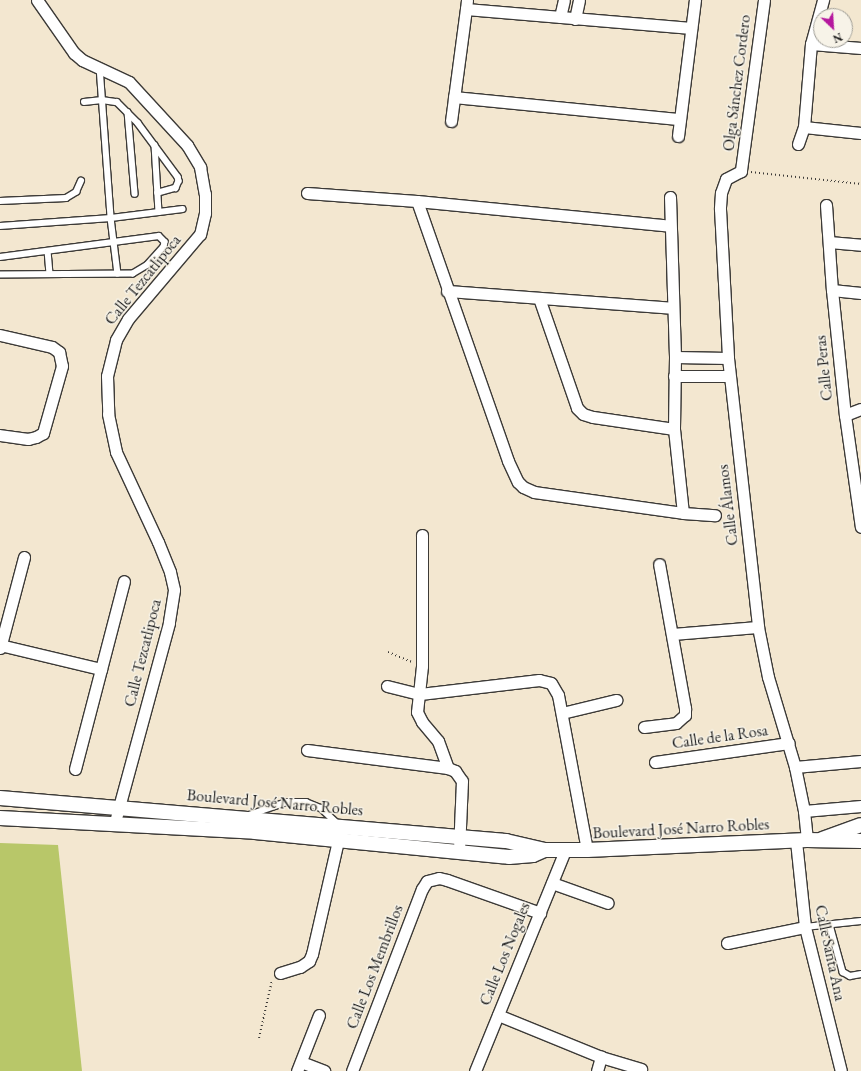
<!DOCTYPE html>
<meta charset="utf-8">
<style>
body{margin:0}
#map{position:relative;width:861px;height:1071px;overflow:hidden;background:#f3e7d0;font-family:"EB Garamond",serif}
div>[style]{position:absolute}
[style*='--x']{left:calc(var(--x)*1px);top:calc(var(--y)*1px);width:calc(var(--w)*1px);rotate:calc(var(--a)*1deg)}
.green>*{inset:0;background:#b8c769}
.path>*{height:2px;margin-top:-1px;transform-origin:0;background:repeating-linear-gradient(90deg,#3c3a37 0 1px,transparent 0 4px)}
.roads{filter:drop-shadow(1px 0 #3c3a37) drop-shadow(-1px 0 #3c3a37) drop-shadow(0 1px #3c3a37) drop-shadow(0 -1px #3c3a37)}
.service>*{height:5.5px;margin:-2.75px;padding:0 2.75px;transform-origin:2.75px;border-radius:2.75px;background:#fff}
.minor>*{height:11px;margin:-5.5px;padding:0 5.5px;transform-origin:5.5px;border-radius:5.5px;background:#fff}
.tertiary>*{height:14px;margin:-7px;padding:0 7px;transform-origin:7px;border-radius:7px;background:#fff}
span{translate:-50% -50%;white-space:nowrap;text-align:center;line-height:1.15;-webkit-text-stroke:3px #f7f3e8;paint-order:stroke}
.street-label{font-size:16px;color:#1c1c1c}
.north{position:absolute;left:813px;top:8px;width:40px;height:40px;box-sizing:border-box;background:#f7f3e8;border:1px solid #9f9d96;border-radius:50%;rotate:155deg;font-size:11px;font-weight:700;line-height:16px;text-align:center;color:#1c1c1c}
.north::after{content:'';display:block;margin:auto;width:14px;height:18px;background:#b5179e;clip-path:polygon(50% 0,100% 100%,50% 72%,0 100%)}
</style>
<div id="map">
<div class="green">
<div style="clip-path:polygon(0 843px,58px 845px,82px 1071px,0 1071px)"></div>
</div>
<div class="path">
<div style="--x:751;--y:172;--w:111;--a:6.2"></div>
<div style="--x:388;--y:652;--w:25;--a:23"></div>
<div style="--x:259;--y:1038;--w:59;--a:-77.4"></div>
</div>
<div class="roads">
<div class="service">
<div style="--x:100;--y:67;--w:151;--a:85.8"></div>
<div style="--x:111;--y:218;--w:56;--a:82.9"></div>
<div style="--x:84;--y:102;--w:18;--a:-6"></div>
<div style="--x:102;--y:100;--w:15;--a:8"></div>
<div style="--x:117;--y:102;--w:30;--a:45"></div>
<div style="--x:138;--y:123;--w:67;--a:53.5"></div>
<div style="--x:178;--y:177;--w:4;--a:76"></div>
<div style="--x:179;--y:181;--w:8;--a:113"></div>
<div style="--x:176;--y:188;--w:19;--a:164"></div>
<div style="--x:128;--y:112;--w:82;--a:85.1"></div>
<div style="--x:155;--y:145;--w:67;--a:86.6"></div>
<div style="--x:0;--y:201;--w:66;--a:-2.6"></div>
<div style="--x:66;--y:198;--w:12;--a:-31"></div>
<div style="--x:76;--y:192;--w:12;--a:-66"></div>
<div style="--x:0;--y:226;--w:111;--a:-4.1"></div>
<div style="--x:111;--y:218;--w:72;--a:-7.2"></div>
<div style="--x:48;--y:251;--w:23;--a:85"></div>
<div style="--x:0;--y:257;--w:160;--a:-7.5"></div>
<div style="--x:159;--y:236;--w:8;--a:45"></div>
<div style="--x:165;--y:242;--w:5;--a:101"></div>
<div style="--x:164;--y:247;--w:24;--a:132"></div>
<div style="--x:148;--y:265;--w:17;--a:149"></div>
<div style="--x:133;--y:274;--w:133;--a:179.6"></div>
<div style="--x:249;--y:815;--w:39;--a:-19"></div>
<div style="--x:286;--y:802;--w:20;--a:0"></div>
<div style="--x:306;--y:802;--w:16;--a:22"></div>
<div style="--x:321;--y:808;--w:23;--a:43"></div>
<div style="--x:830;--y:925;--w:49;--a:74.5"></div>
<div style="--x:843;--y:972;--w:8;--a:30"></div>
<div style="--x:850;--y:976;--w:11;--a:-10"></div>
<div style="--x:805;--y:927;--w:56;--a:-6.1"></div>
</div>
<div class="minor">
<div style="--x:37;--y:0;--w:65;--a:55.1"></div>
<div style="--x:74;--y:53;--w:11;--a:41"></div>
<div style="--x:82;--y:60;--w:52;--a:25.1"></div>
<div style="--x:129;--y:82;--w:86;--a:47.4"></div>
<div style="--x:187;--y:145;--w:26;--a:59"></div>
<div style="--x:200;--y:167;--w:27;--a:80"></div>
<div style="--x:205;--y:194;--w:19;--a:90"></div>
<div style="--x:205;--y:213;--w:22;--a:103"></div>
<div style="--x:200;--y:234;--w:111;--a:130.3"></div>
<div style="--x:128;--y:319;--w:24;--a:120"></div>
<div style="--x:116;--y:340;--w:37;--a:104"></div>
<div style="--x:107;--y:376;--w:38;--a:88"></div>
<div style="--x:108;--y:414;--w:39;--a:78"></div>
<div style="--x:116;--y:452;--w:99;--a:65"></div>
<div style="--x:158;--y:542;--w:32;--a:68"></div>
<div style="--x:170;--y:572;--w:18;--a:77"></div>
<div style="--x:174;--y:590;--w:33;--a:99"></div>
<div style="--x:169;--y:623;--w:209;--a:105.2"></div>
<div style="--x:467;--y:0;--w:9;--a:96"></div>
<div style="--x:466;--y:9;--w:226;--a:4.8"></div>
<div style="--x:764;--y:0;--w:173;--a:97.7"></div>
<div style="--x:741;--y:171;--w:17;--a:152"></div>
<div style="--x:726;--y:179;--w:15;--a:110"></div>
<div style="--x:721;--y:193;--w:16;--a:94"></div>
<div style="--x:720;--y:209;--w:149;--a:86.9"></div>
<div style="--x:728;--y:358;--w:271;--a:83.6"></div>
<div style="--x:758;--y:627;--w:51;--a:78.7"></div>
<div style="--x:768;--y:677;--w:94;--a:73.3"></div>
<div style="--x:795;--y:767;--w:45;--a:78.4"></div>
<div style="--x:804;--y:811;--w:29;--a:84"></div>
<div style="--x:560;--y:17;--w:17;--a:-77"></div>
<div style="--x:575;--y:19;--w:19;--a:-78"></div>
<div style="--x:811;--y:44;--w:50;--a:4.6"></div>
<div style="--x:454;--y:97;--w:227;--a:5.6"></div>
<div style="--x:451;--y:121;--w:113;--a:-82.4"></div>
<div style="--x:804;--y:127;--w:57;--a:6"></div>
<div style="--x:678;--y:136;--w:137;--a:-82.9"></div>
<div style="--x:798;--y:144;--w:18;--a:-71"></div>
<div style="--x:804;--y:127;--w:83;--a:-85.2"></div>
<div style="--x:811;--y:44;--w:46;--a:-74.7"></div>
<div style="--x:307;--y:193;--w:110;--a:4.2"></div>
<div style="--x:417;--y:201;--w:254;--a:5.6"></div>
<div style="--x:670;--y:197;--w:160;--a:88.2"></div>
<div style="--x:675;--y:357;--w:72;--a:90.8"></div>
<div style="--x:674;--y:429;--w:84;--a:83.9"></div>
<div style="--x:417;--y:201;--w:275;--a:70.7"></div>
<div style="--x:508;--y:461;--w:23;--a:65"></div>
<div style="--x:518;--y:482;--w:7;--a:45"></div>
<div style="--x:523;--y:487;--w:12;--a:24"></div>
<div style="--x:534;--y:492;--w:150;--a:8"></div>
<div style="--x:683;--y:513;--w:32;--a:4"></div>
<div style="--x:826;--y:205;--w:85;--a:86"></div>
<div style="--x:832;--y:290;--w:126;--a:84.1"></div>
<div style="--x:845;--y:415;--w:113;--a:81.9"></div>
<div style="--x:829;--y:242;--w:32;--a:5"></div>
<div style="--x:832;--y:290;--w:29;--a:6"></div>
<div style="--x:447;--y:291;--w:226;--a:4.3"></div>
<div style="--x:539;--y:298;--w:116;--a:70.9"></div>
<div style="--x:577;--y:408;--w:8;--a:45"></div>
<div style="--x:583;--y:414;--w:10;--a:17"></div>
<div style="--x:593;--y:417;--w:82;--a:8.4"></div>
<div style="--x:0;--y:335;--w:53;--a:13"></div>
<div style="--x:52;--y:347;--w:9;--a:36"></div>
<div style="--x:59;--y:352;--w:14;--a:78"></div>
<div style="--x:62;--y:366;--w:70;--a:105.8"></div>
<div style="--x:43;--y:433;--w:8;--a:150"></div>
<div style="--x:36;--y:437;--w:8;--a:166"></div>
<div style="--x:28;--y:439;--w:28;--a:-172"></div>
<div style="--x:675;--y:357;--w:53;--a:1.1"></div>
<div style="--x:674;--y:376;--w:55;--a:0"></div>
<div style="--x:845;--y:415;--w:17;--a:-21"></div>
<div style="--x:422;--y:535;--w:131;--a:90"></div>
<div style="--x:422;--y:666;--w:46;--a:96.2"></div>
<div style="--x:417;--y:712;--w:11;--a:63"></div>
<div style="--x:422;--y:722;--w:25;--a:50"></div>
<div style="--x:438;--y:741;--w:29;--a:70"></div>
<div style="--x:672;--y:634;--w:86;--a:-4.7"></div>
<div style="--x:0;--y:645;--w:104;--a:13.4"></div>
<div style="--x:0;--y:648;--w:94;--a:-75.2"></div>
<div style="--x:387;--y:686;--w:34;--a:14"></div>
<div style="--x:420;--y:694;--w:120;--a:-6.7"></div>
<div style="--x:539;--y:680;--w:12;--a:14"></div>
<div style="--x:551;--y:683;--w:14;--a:60"></div>
<div style="--x:558;--y:695;--w:158;--a:79.4"></div>
<div style="--x:562;--y:713;--w:56;--a:-13.5"></div>
<div style="--x:644;--y:727;--w:32;--a:-7"></div>
<div style="--x:676;--y:723;--w:12;--a:-42"></div>
<div style="--x:685;--y:715;--w:7;--a:-90"></div>
<div style="--x:685;--y:708;--w:146;--a:-100.2"></div>
<div style="--x:307;--y:750;--w:142;--a:7.3"></div>
<div style="--x:448;--y:768;--w:8;--a:23"></div>
<div style="--x:455;--y:771;--w:12;--a:55"></div>
<div style="--x:462;--y:781;--w:70;--a:92.5"></div>
<div style="--x:655;--y:762;--w:135;--a:-8.1"></div>
<div style="--x:795;--y:767;--w:66;--a:-5.2"></div>
<div style="--x:75;--y:769;--w:194;--a:-75.4"></div>
<div style="--x:804;--y:811;--w:57;--a:-5"></div>
<div style="--x:796;--y:841;--w:86;--a:84"></div>
<div style="--x:805;--y:927;--w:148;--a:76"></div>
<div style="--x:552;--y:883;--w:59;--a:19.7"></div>
<div style="--x:727;--y:943;--w:80;--a:-11.6"></div>
<div style="--x:280;--y:973;--w:21;--a:-17"></div>
<div style="--x:300;--y:967;--w:11;--a:-34"></div>
<div style="--x:309;--y:961;--w:8;--a:-67"></div>
<div style="--x:312;--y:954;--w:125;--a:-77.1"></div>
<div style="--x:498;--y:1015;--w:111;--a:22.2"></div>
<div style="--x:601;--y:1057;--w:42;--a:16.7"></div>
<div style="--x:301;--y:1062;--w:25;--a:21"></div>
<div style="--x:297;--y:1071;--w:60;--a:-68.6"></div>
<div style="--x:352;--y:1071;--w:195;--a:-69"></div>
<div style="--x:422;--y:889;--w:9;--a:-58"></div>
<div style="--x:427;--y:881;--w:12;--a:-14"></div>
<div style="--x:439;--y:878;--w:8;--a:14"></div>
<div style="--x:447;--y:880;--w:99;--a:19.5"></div>
<div style="--x:475;--y:1071;--w:239;--a:-67.8"></div>
<div style="--x:597;--y:1071;--w:15;--a:-74"></div>
</div>
<div class="tertiary">
<div style="--x:0;--y:798;--w:508;--a:4.86"></div>
<div style="--x:506;--y:841;--w:40;--a:13"></div>
<div style="--x:545;--y:850;--w:42;--a:0"></div>
<div style="--x:587;--y:850;--w:220;--a:-2.6"></div>
<div style="--x:807;--y:840;--w:54;--a:1.1"></div>
<div style="--x:0;--y:818;--w:255;--a:3.1"></div>
<div style="--x:255;--y:832;--w:255;--a:5.6"></div>
<div style="--x:509;--y:857;--w:24;--a:-5"></div>
<div style="--x:533;--y:855;--w:13;--a:-23"></div>
<div style="--x:822;--y:839;--w:41;--a:-19.7"></div>
</div>
</div>
<div class="street-label">
<span style="left:737px;top:83px;rotate:-83deg">Olga Sánchez Cordero</span>
<span style="left:143px;top:280px;rotate:-51deg">Calle Tezcatlipoca</span>
<span style="left:824px;top:368px;rotate:-96deg">Calle Peras</span>
<span style="left:728px;top:505px;rotate:-97deg">Calle Álamos</span>
<span style="left:143px;top:653px;rotate:-76deg">Calle Tezcatlipoca</span>
<span style="left:720px;top:737px;rotate:-8deg">Calle de la Rosa</span>
<span style="left:275px;top:803px;rotate:5deg">Boulevard José Narro Robles</span>
<span style="left:681px;top:829px;rotate:-3deg">Boulevard José Narro Robles</span>
<span style="left:830px;top:953px;rotate:78deg">Calle Santa Ana</span>
<span style="left:505px;top:954px;rotate:-68deg">Calle Los Nogales</span>
<span style="left:375px;top:967px;rotate:-69deg">Calle Los Membrillos</span>
</div>
<div class="north">N</div>
</div>
